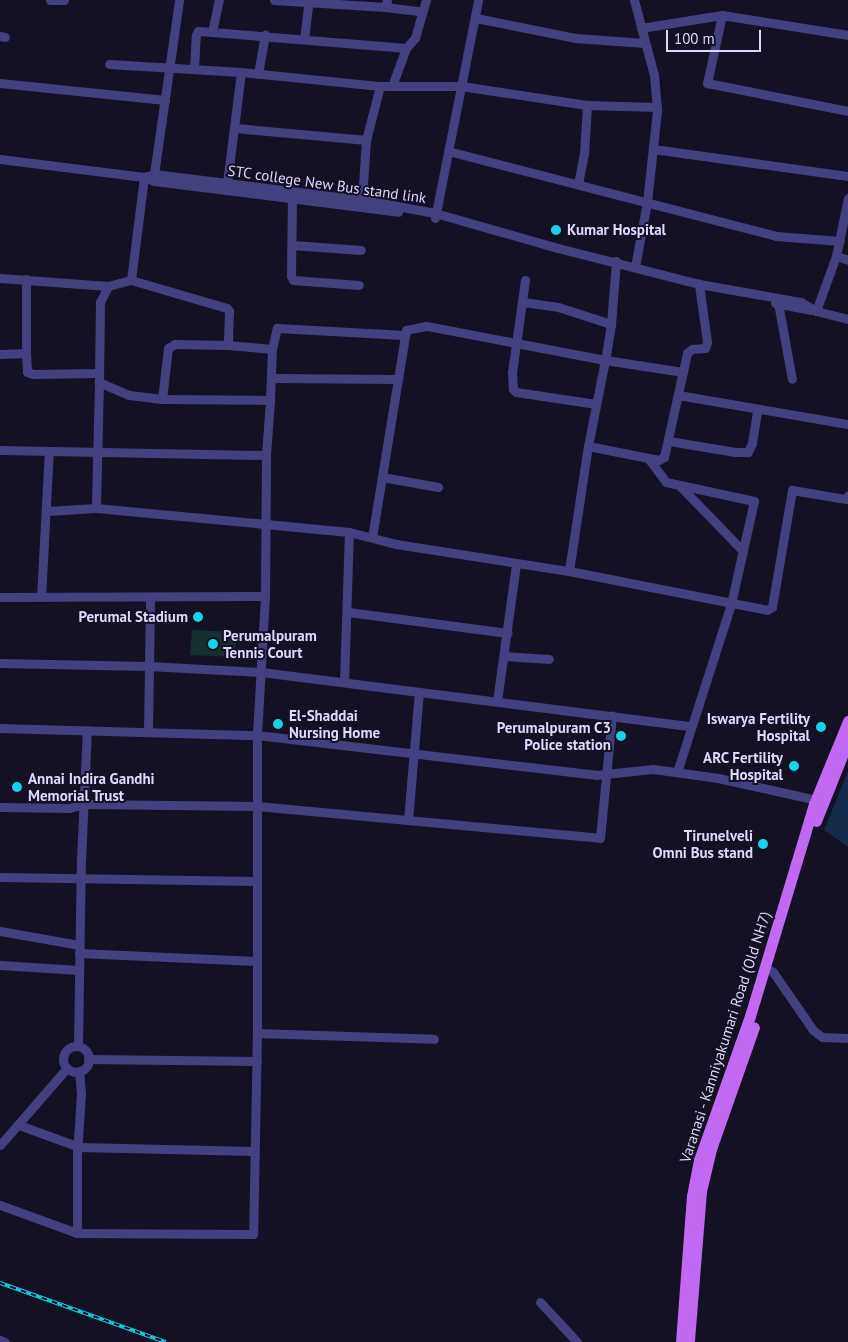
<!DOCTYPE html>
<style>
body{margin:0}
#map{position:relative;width:848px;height:1342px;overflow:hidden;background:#151125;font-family:"PT Sans",sans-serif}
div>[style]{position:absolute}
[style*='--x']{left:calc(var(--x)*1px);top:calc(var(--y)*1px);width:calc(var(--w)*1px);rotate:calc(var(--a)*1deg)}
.green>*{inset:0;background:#152e2e}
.water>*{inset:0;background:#15294b}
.minor>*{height:9px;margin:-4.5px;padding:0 4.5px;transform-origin:4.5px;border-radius:4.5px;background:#434080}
.minor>.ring{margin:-4.5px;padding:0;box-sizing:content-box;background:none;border:9px solid #434080;border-radius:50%}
.major>*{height:11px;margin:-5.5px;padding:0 5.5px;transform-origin:5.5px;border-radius:5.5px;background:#c169f2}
.rail>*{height:4px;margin-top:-2px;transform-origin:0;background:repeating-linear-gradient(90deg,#151125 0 5.5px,#15d3eb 0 11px);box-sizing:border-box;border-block:1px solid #15d3eb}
.dots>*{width:14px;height:14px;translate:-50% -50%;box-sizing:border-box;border:2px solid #151125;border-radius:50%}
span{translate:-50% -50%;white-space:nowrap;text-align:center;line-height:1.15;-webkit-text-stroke:4px #151125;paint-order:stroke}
.street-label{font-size:15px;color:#ddd8fc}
.poi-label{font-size:15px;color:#ddd8fc;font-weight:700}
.left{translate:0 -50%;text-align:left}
.right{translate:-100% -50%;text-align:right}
.scale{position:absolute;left:666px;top:30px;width:95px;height:22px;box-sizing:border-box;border:2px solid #ddd8fc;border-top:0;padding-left:6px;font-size:15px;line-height:18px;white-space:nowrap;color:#ddd8fc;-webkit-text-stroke:4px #151125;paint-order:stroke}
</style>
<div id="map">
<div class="green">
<div style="clip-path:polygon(192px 630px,236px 632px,235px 657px,190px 655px)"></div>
</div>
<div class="water">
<div style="clip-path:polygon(848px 771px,848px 847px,824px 830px)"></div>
</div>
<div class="minor">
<div style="--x:50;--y:0;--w:14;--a:0"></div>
<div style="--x:274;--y:0;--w:111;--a:3.6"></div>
<div style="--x:385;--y:7;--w:7;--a:-74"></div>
<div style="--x:634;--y:0;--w:78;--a:75.1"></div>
<div style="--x:654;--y:75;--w:36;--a:85"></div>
<div style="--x:657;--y:111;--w:92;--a:96.3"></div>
<div style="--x:647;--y:202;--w:66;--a:100.5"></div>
<div style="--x:385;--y:7;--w:38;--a:7"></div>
<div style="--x:476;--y:18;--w:101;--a:11.4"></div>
<div style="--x:575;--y:38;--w:70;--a:4.1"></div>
<div style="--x:641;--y:28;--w:82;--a:-9.1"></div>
<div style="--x:212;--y:32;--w:195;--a:4.7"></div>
<div style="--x:848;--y:35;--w:128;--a:-171"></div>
<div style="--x:722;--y:15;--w:70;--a:102.4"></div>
<div style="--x:707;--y:83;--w:144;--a:11.2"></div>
<div style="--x:0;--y:36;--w:5;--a:11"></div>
<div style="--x:304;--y:39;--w:39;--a:-83"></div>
<div style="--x:109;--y:64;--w:132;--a:3.5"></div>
<div style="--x:241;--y:72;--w:140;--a:5.8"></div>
<div style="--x:380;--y:86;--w:81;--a:0"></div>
<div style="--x:461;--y:86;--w:127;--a:8.6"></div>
<div style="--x:587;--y:105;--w:70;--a:1.6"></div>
<div style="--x:194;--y:69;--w:34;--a:-87"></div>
<div style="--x:196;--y:35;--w:4;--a:-63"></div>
<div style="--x:198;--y:31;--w:14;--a:4"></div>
<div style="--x:212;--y:32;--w:33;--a:-78"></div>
<div style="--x:258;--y:74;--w:40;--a:-80"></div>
<div style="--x:0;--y:83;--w:166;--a:5.9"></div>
<div style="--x:392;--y:86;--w:40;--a:-69.8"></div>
<div style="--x:406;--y:48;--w:13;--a:-48"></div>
<div style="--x:415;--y:38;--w:40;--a:-74"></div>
<div style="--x:235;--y:128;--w:132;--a:5.2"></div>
<div style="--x:653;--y:149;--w:197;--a:7.9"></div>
<div style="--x:448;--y:151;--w:339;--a:14.5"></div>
<div style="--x:776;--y:236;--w:64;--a:4.5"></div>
<div style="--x:0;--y:159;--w:145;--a:7.1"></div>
<div style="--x:144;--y:177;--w:10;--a:-17"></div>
<div style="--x:154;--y:174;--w:218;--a:7.1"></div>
<div style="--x:370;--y:201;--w:66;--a:10.5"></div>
<div style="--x:435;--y:213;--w:128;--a:15.9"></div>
<div style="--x:558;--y:248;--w:146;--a:14.3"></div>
<div style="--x:699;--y:284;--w:104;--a:10"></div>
<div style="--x:801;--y:302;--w:17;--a:31"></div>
<div style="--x:816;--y:311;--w:33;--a:14"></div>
<div style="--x:154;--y:174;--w:176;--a:-81.8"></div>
<div style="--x:144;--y:177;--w:11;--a:22"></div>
<div style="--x:154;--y:181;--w:246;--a:7.2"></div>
<div style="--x:227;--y:183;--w:112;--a:-82.8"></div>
<div style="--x:578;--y:184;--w:31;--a:-79"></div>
<div style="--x:584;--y:154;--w:49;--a:-86.5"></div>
<div style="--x:292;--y:195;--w:81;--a:90.7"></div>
<div style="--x:291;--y:276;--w:4;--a:63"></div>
<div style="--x:293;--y:280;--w:66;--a:4.3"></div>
<div style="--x:362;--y:200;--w:60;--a:-86.2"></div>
<div style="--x:366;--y:140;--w:56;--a:-75.5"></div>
<div style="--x:435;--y:218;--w:222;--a:-78.8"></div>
<div style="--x:292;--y:245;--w:69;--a:4.1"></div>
<div style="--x:836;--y:256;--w:13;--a:18"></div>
<div style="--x:616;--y:261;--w:63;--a:94.5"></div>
<div style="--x:611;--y:324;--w:36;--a:99"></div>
<div style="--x:605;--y:360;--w:79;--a:8.7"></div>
<div style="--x:0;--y:278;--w:108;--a:4.2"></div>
<div style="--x:131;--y:280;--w:100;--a:16.3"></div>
<div style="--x:227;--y:308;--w:4;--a:56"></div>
<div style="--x:229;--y:311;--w:34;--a:92"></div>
<div style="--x:228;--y:345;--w:53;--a:-178.9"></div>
<div style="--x:175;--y:344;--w:8;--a:150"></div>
<div style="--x:168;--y:348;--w:51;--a:96.7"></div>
<div style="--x:525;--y:280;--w:93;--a:98"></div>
<div style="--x:512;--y:372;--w:17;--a:87"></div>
<div style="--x:513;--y:389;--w:4;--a:45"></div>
<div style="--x:516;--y:392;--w:81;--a:8.5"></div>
<div style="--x:523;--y:302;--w:35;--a:8"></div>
<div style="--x:558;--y:307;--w:56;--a:17.8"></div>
<div style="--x:775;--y:303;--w:37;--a:11"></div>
<div style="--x:778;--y:303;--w:77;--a:79.6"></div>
<div style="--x:816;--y:311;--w:59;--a:-70"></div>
<div style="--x:836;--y:256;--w:59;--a:-78.3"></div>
<div style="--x:228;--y:345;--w:44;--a:5.2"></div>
<div style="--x:26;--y:353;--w:74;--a:-90"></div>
<div style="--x:0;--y:354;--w:26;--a:-2"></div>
<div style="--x:26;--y:353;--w:19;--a:87"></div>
<div style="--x:27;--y:372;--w:6;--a:18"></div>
<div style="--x:33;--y:374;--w:65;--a:-0.9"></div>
<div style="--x:272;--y:378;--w:125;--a:0.5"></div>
<div style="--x:99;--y:382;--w:80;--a:-89.3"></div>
<div style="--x:100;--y:302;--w:18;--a:-63"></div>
<div style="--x:108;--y:286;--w:24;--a:-15"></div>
<div style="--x:131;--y:280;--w:104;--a:-82.8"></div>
<div style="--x:678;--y:395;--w:172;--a:9.7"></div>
<div style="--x:270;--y:400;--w:51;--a:-87.8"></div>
<div style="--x:272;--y:349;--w:22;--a:-77"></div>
<div style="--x:277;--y:328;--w:127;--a:3.2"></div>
<div style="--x:669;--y:441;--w:67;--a:9.5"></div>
<div style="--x:735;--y:452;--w:13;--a:0"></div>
<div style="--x:748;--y:452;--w:10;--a:-66"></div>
<div style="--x:752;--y:443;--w:33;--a:-81"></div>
<div style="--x:588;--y:446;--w:72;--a:11.2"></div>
<div style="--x:659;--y:460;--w:6;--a:-31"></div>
<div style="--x:664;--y:457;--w:107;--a:-77.5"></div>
<div style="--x:687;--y:353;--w:6;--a:-39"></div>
<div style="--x:692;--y:349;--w:13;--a:-4"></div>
<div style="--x:705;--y:348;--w:6;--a:-72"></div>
<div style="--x:707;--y:342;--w:59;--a:-97.9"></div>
<div style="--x:0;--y:450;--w:266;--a:1.1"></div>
<div style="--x:266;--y:455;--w:141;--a:90.4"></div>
<div style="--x:265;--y:596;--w:139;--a:93.3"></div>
<div style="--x:257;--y:735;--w:298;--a:90"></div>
<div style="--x:257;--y:1033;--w:201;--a:91.1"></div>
<div style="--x:253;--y:1234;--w:176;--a:-179.7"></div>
<div style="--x:77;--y:1233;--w:82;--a:-160"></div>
<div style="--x:266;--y:455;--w:55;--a:-85.8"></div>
<div style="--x:270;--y:400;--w:108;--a:-179.5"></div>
<div style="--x:162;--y:399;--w:33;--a:-173"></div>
<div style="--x:129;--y:395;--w:33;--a:-157"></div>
<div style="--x:99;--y:382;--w:126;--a:91.4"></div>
<div style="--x:96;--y:508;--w:254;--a:5.4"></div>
<div style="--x:349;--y:532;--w:49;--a:14.3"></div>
<div style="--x:396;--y:544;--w:175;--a:8.9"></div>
<div style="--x:569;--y:571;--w:126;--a:-81.4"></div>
<div style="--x:588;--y:446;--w:88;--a:-78.8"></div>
<div style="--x:605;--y:360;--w:182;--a:-169.2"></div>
<div style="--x:426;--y:326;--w:20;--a:169"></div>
<div style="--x:406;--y:330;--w:210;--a:99.3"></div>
<div style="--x:648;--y:458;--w:30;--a:53"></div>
<div style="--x:666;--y:482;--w:90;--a:12.2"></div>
<div style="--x:754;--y:501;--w:106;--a:102.6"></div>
<div style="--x:731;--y:604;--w:176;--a:107.8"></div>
<div style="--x:382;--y:477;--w:57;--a:10.1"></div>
<div style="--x:680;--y:486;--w:89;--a:45.9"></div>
<div style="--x:47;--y:511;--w:49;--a:-3.5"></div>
<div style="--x:569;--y:571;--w:202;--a:11.1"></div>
<div style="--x:767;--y:610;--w:6;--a:-31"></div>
<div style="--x:772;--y:607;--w:119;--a:-80.3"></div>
<div style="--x:792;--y:490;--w:55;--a:9.5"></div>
<div style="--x:846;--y:499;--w:4;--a:-63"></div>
<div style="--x:0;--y:597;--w:265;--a:-0.2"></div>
<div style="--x:41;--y:597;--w:146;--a:-86.9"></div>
<div style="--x:348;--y:612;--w:161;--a:7.5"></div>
<div style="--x:504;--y:656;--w:45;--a:3.8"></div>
<div style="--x:0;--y:663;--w:148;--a:1.2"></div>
<div style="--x:148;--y:666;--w:113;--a:3"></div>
<div style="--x:261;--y:672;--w:433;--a:7.2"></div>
<div style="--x:344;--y:682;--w:150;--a:-88.1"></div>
<div style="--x:497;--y:701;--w:138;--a:-82.1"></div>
<div style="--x:0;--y:728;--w:257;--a:1.6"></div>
<div style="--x:257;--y:735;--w:341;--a:6.7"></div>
<div style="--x:596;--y:775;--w:57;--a:-6"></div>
<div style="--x:653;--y:769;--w:66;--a:7.9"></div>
<div style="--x:718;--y:778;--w:106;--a:12.6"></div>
<div style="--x:148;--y:731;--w:134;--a:-89.1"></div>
<div style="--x:0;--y:807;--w:69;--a:0.8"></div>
<div style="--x:69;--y:808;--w:16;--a:-14"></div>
<div style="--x:85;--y:804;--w:172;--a:0.7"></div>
<div style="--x:257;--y:806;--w:344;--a:5.3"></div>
<div style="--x:600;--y:838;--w:123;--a:-84.4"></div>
<div style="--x:408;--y:820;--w:128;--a:-85.1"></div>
<div style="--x:0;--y:877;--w:256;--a:0.9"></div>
<div style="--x:0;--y:931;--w:80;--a:10"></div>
<div style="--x:79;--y:953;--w:178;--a:2.6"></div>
<div style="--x:0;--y:965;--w:79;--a:3.6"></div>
<div style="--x:766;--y:968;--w:8;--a:30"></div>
<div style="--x:773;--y:972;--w:70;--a:55.4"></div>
<div style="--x:813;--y:1030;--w:11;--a:38"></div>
<div style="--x:822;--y:1037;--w:26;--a:2"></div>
<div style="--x:257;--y:1033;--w:177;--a:1.9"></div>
<div style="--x:78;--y:1046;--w:186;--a:-89.1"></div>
<div style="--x:81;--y:860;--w:130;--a:-87.4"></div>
<div class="ring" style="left:63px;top:1046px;width:17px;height:17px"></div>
<div style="--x:88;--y:1059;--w:169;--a:0.7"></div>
<div style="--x:19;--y:1125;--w:64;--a:20.1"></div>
<div style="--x:79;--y:1147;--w:174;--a:1.3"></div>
<div style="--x:0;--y:1145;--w:102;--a:-49"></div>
<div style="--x:77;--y:1233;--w:79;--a:-90"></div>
<div style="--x:77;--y:1154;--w:61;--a:-86.2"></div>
<div style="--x:81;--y:1093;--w:22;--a:-95"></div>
<div style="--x:540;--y:1302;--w:54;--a:47.2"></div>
<div style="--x:0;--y:1340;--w:5;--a:22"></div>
</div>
<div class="major">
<div style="--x:816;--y:821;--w:86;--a:-68.2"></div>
<div style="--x:689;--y:1340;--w:149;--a:-85.4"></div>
<div style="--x:701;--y:1191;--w:43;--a:-76.6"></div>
<div style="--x:711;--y:1149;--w:129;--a:-70.6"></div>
<div style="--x:681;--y:1342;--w:146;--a:-85.7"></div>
<div style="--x:692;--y:1196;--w:37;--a:-79"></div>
<div style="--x:699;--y:1160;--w:153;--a:-70.5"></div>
<div style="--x:750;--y:1016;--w:221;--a:-73.2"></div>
<div style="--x:814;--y:804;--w:90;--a:-67.7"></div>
</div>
<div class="rail">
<div style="--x:0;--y:1283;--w:176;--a:19.6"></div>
</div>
<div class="dots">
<div style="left:556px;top:230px;background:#15d3eb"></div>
<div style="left:198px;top:617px;background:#15d3eb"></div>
<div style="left:213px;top:644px;background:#15d3eb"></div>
<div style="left:278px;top:724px;background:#15d3eb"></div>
<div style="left:821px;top:727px;background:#15d3eb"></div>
<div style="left:621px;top:736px;background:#15d3eb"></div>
<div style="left:794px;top:766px;background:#15d3eb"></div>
<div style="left:17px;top:787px;background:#15d3eb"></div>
<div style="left:763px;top:844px;background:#15d3eb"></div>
</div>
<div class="street-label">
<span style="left:327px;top:184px;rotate:8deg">STC college New Bus stand link</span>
<span style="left:725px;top:1037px;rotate:-72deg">Varanasi - Kanniyakumari Road (Old NH7)</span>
</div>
<div class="poi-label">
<span class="left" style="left:567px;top:230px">Kumar Hospital</span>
<span class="right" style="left:188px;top:617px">Perumal Stadium</span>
<span class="left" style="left:223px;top:644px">Perumalpuram<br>Tennis Court</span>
<span class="left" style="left:289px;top:724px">El-Shaddai<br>Nursing Home</span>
<span class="right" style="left:810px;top:727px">Iswarya Fertility<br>Hospital</span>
<span class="right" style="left:611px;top:736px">Perumalpuram C3<br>Police station</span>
<span class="right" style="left:783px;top:766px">ARC Fertility<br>Hospital</span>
<span class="left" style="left:28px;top:787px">Annai Indira Gandhi<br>Memorial Trust</span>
<span class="right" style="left:753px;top:844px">Tirunelveli<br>Omni Bus stand</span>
</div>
<div class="scale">100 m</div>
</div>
